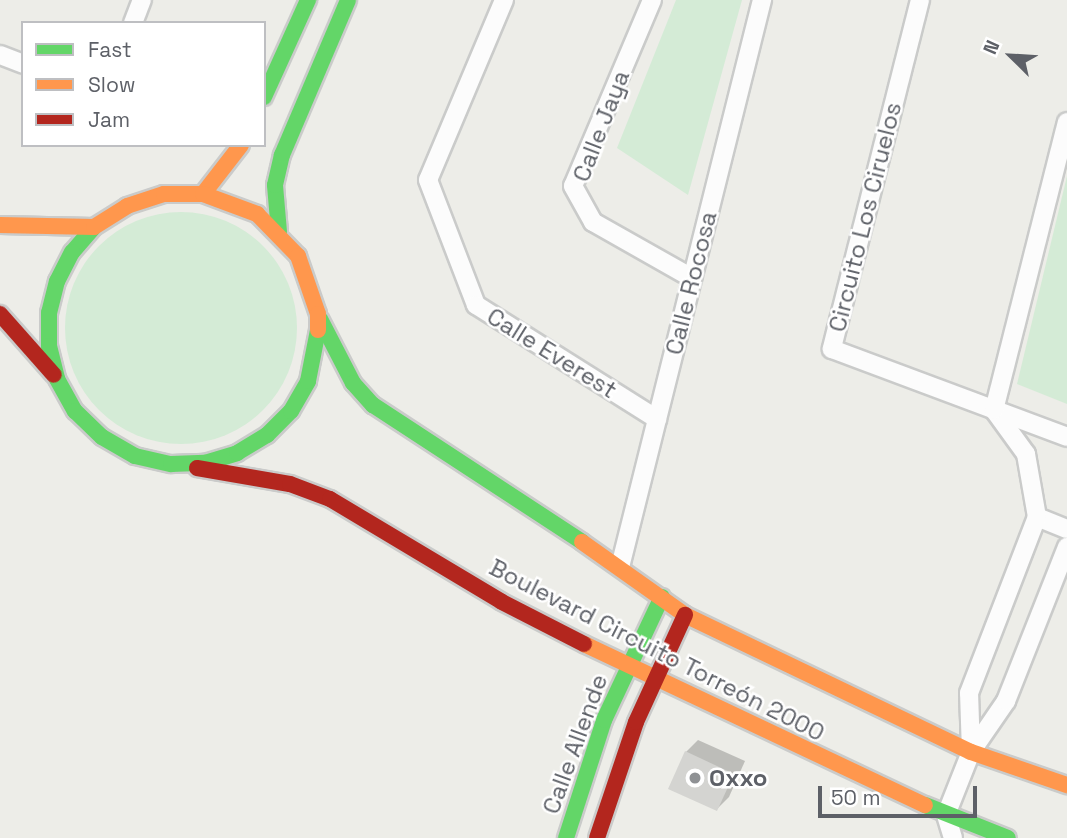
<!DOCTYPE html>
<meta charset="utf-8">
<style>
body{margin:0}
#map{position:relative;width:1067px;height:838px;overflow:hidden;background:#edede8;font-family:"Space Grotesk",sans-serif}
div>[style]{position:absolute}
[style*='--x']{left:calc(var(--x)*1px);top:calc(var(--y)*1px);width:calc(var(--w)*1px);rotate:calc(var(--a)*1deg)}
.green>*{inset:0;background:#d4ebd6}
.round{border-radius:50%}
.shadow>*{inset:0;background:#0003}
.building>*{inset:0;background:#d4d4d1}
.roads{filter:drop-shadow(2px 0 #cacbca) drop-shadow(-2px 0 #cacbca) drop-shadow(0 2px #cacbca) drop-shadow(0 -2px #cacbca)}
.street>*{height:18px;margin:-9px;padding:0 9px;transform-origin:9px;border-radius:9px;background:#fcfcfc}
.fast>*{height:16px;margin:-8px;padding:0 8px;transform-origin:8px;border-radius:8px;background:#63d668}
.slow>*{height:16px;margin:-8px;padding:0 8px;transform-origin:8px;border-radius:8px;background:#ff974d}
.jam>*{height:16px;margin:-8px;padding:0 8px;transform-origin:8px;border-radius:8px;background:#b3261e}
.dots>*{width:19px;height:19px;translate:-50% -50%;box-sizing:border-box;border:4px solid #fff;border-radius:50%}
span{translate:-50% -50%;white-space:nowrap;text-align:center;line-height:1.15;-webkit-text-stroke:5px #fff;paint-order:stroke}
.street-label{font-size:24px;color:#5d6067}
.poi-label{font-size:24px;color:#5d6067;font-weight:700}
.left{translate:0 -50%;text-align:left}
.legend{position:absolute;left:21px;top:21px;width:245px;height:126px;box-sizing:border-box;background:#fff;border:2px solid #bebfc2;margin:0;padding:9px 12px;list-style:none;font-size:21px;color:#5d6067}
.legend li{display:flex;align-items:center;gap:14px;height:35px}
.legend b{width:35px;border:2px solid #bebfc2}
.north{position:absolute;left:976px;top:21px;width:70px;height:70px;-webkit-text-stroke:5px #fff;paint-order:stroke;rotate:294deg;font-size:19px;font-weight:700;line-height:28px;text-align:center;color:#5d6067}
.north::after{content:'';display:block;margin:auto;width:24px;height:32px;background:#5d6067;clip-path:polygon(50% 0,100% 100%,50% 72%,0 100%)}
.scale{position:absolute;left:818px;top:786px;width:159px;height:32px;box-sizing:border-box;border:4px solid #5d6067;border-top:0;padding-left:9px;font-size:21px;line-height:24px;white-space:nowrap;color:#5d6067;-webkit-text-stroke:5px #fff;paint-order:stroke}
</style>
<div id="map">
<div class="green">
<div style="clip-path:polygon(676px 0,742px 0,688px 195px,617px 148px)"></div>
<div style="clip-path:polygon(1067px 176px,1067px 404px,1017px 384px)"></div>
<div class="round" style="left:65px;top:212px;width:232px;height:232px"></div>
</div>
<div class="shadow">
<div style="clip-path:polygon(698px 740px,745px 761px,729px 797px,717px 809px,686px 752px)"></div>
</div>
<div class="building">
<div style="clip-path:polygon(685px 751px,734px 774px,717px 811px,668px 789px)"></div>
</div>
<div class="roads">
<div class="street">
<div style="--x:504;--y:0;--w:195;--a:112.9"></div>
<div style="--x:428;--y:180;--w:134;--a:69"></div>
<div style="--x:476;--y:305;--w:214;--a:32.2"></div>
<div style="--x:652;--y:0;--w:202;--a:113"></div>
<div style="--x:573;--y:186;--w:41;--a:60.9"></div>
<div style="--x:593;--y:222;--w:114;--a:29.5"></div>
<div style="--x:920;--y:0;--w:360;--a:104.2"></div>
<div style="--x:832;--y:349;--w:251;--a:20.5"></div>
<div style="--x:133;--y:23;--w:25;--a:-69"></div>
<div style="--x:0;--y:55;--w:25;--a:21"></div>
<div style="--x:1037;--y:517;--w:32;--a:22"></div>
<div style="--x:620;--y:567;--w:585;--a:-75.94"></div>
<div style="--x:971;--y:752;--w:59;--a:-91.9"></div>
<div style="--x:969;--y:693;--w:189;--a:-68.9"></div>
<div style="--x:1037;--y:517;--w:64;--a:-99.9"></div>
<div style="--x:1026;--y:454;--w:54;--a:-126"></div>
<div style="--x:994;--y:410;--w:297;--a:-75.8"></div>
<div style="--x:953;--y:838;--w:24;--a:-107"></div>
<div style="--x:946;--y:815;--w:68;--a:-68.4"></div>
<div style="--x:971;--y:752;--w:62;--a:-55.5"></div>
<div style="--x:1006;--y:701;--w:166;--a:-68.4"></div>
</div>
<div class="fast">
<div style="--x:264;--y:97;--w:107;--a:-65.6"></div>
<div style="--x:94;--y:227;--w:33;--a:131"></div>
<div style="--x:72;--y:252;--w:33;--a:117"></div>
<div style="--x:57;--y:281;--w:33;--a:104"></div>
<div style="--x:49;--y:313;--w:33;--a:90"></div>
<div style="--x:49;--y:346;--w:34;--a:76"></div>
<div style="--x:57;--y:379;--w:37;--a:61"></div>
<div style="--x:75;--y:411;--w:37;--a:44"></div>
<div style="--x:102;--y:437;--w:38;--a:30"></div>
<div style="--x:135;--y:456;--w:37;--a:13"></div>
<div style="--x:171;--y:464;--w:34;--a:-2"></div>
<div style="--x:205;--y:463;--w:34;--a:-17"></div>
<div style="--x:237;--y:453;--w:35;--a:-31"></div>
<div style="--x:267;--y:435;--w:34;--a:-45"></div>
<div style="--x:291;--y:411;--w:34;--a:-60"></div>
<div style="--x:308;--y:381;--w:52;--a:-78.9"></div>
<div style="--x:279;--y:232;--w:47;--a:-94.9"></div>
<div style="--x:275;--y:185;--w:31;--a:-77"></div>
<div style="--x:282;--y:155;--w:168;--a:-66.9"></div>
<div style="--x:320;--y:319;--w:72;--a:62.7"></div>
<div style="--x:353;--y:383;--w:30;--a:48"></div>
<div style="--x:373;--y:405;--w:250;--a:33.2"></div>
<div style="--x:925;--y:805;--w:89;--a:21.7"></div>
<div style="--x:566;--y:838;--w:124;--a:-72.1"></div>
<div style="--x:604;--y:720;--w:136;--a:-64.8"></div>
</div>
<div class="slow">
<div style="--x:203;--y:194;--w:62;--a:-52.2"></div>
<div style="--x:0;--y:225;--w:94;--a:1.2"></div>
<div style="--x:94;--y:227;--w:39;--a:-32"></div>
<div style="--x:127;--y:206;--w:39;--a:-18"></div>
<div style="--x:164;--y:194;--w:39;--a:0"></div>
<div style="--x:203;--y:194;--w:58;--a:20.3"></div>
<div style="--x:257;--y:214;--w:59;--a:45.7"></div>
<div style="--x:298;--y:256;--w:61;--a:71"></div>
<div style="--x:318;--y:314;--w:16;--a:90"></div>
<div style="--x:582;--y:542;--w:126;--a:35.3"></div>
<div style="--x:685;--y:615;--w:317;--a:25.6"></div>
<div style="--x:971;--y:752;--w:102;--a:19"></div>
<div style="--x:584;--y:644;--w:377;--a:25.3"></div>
</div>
<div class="jam">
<div style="--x:0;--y:314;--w:81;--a:48.5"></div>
<div style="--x:197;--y:468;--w:94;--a:9.8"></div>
<div style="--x:290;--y:484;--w:43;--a:20.6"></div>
<div style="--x:330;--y:499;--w:200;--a:30.9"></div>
<div style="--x:502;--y:602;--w:92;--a:27.1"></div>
<div style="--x:597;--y:838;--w:122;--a:-71.4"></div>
<div style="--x:636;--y:722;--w:118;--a:-65.4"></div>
</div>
</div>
<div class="dots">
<div style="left:695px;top:778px;background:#8f9194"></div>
</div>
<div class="street-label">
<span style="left:601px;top:126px;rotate:-69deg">Calle Jaya</span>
<span style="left:865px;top:217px;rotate:-76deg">Circuito Los Ciruelos</span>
<span style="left:691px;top:283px;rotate:-76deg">Calle Rocosa</span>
<span style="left:552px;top:353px;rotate:32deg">Calle Everest</span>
<span style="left:657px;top:650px;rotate:27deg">Boulevard Circuito Torreón 2000</span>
<span style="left:575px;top:744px;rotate:-70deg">Calle Allende</span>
</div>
<div class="poi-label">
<span class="left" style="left:709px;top:778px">Oxxo</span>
</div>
<ul class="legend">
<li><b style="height:9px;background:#63d668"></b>Fast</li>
<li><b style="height:9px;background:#ff974d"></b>Slow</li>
<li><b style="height:9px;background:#b3261e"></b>Jam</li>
</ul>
<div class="north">N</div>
<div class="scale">50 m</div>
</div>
